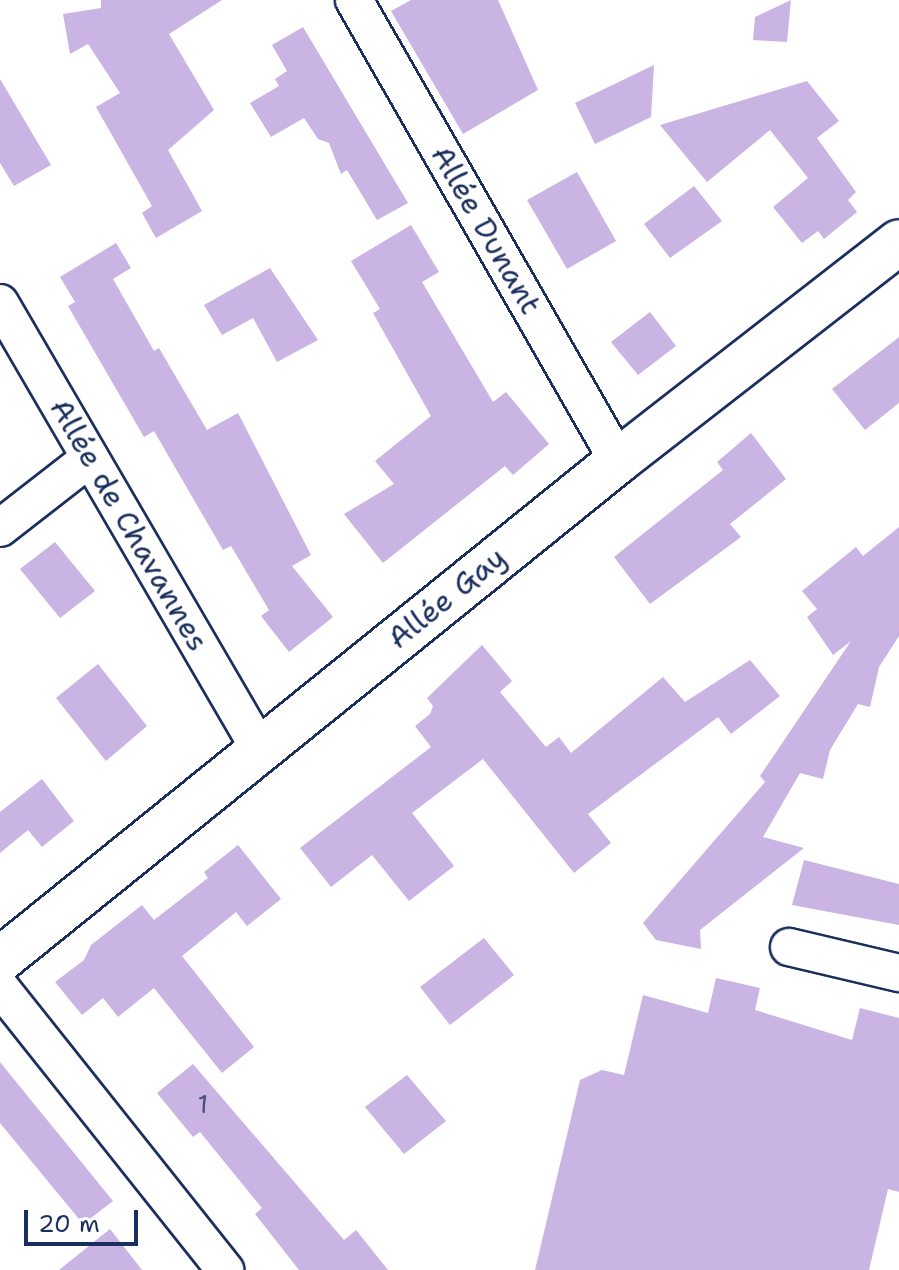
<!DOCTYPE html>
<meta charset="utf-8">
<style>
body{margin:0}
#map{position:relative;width:899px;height:1270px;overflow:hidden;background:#fff;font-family:"Shantell Sans",sans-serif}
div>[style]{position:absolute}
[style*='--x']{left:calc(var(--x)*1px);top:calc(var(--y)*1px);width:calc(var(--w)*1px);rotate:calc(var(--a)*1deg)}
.building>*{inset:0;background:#c9b4e3}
.roads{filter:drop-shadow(2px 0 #1b2f5e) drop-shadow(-2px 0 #1b2f5e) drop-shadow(0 2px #1b2f5e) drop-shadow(0 -2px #1b2f5e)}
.street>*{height:36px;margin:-18px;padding:0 18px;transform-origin:18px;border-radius:18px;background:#fff}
.secondary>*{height:44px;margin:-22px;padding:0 22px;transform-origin:22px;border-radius:22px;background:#fff}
span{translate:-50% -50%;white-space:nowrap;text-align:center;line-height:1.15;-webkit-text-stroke:7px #fff;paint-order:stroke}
.number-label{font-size:26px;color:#46507f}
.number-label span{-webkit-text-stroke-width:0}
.street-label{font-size:30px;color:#1b2f5e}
.scale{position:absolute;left:24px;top:1210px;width:114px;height:36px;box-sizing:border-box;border:4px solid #1b2f5e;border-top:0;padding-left:10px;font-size:24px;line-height:28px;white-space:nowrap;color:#1b2f5e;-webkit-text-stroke:6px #fff;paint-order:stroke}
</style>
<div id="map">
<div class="building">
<div style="clip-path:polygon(101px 0,222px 0,169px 34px,214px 110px,168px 150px,202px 211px,156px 238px,142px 213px,152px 206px,96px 107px,120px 93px,88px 44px,70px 54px,63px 14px,101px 8px)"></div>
<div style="clip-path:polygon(411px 0,498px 0,538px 90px,463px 134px,391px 11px)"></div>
<div style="clip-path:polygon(791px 0,787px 42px,753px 40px,755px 17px)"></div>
<div style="clip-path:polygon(303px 27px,408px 203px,377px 220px,347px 170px,341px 174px,329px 143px,318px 139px,304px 118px,271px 137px,250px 103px,279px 86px,275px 79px,287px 71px,272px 45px)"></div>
<div style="clip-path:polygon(654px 65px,651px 117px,595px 144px,575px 103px)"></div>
<div style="clip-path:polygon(0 79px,51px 165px,14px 186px,0 163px)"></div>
<div style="clip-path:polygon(807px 81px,839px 121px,817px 138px,856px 192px,848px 200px,857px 212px,824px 239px,818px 231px,802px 243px,773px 207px,808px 178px,770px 130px,707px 182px,660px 125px)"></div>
<div style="clip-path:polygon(577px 172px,616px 241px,567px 269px,527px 200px)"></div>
<div style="clip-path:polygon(694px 186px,722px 221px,670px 258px,644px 224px)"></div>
<div style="clip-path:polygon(411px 225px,439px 272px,422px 282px,493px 402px,506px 392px,549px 444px,513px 475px,505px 466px,383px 563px,344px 514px,394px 484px,375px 461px,431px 416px,373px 313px,380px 309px,351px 261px)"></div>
<div style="clip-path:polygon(116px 243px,131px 268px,113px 279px,154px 351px,159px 348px,207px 430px,238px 413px,311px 555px,292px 566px,333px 617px,289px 652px,261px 616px,269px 610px,231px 546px,223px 550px,154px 431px,144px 437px,68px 306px,75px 302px,60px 277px)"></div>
<div style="clip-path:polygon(270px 268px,318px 340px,277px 362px,253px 318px,222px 335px,204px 305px)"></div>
<div style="clip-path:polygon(650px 312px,676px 346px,638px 375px,611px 342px)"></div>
<div style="clip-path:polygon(899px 337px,899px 403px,865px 430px,832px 389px)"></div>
<div style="clip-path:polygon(751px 433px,786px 479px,730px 524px,741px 537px,650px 604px,614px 557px,723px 470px,717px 462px)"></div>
<div style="clip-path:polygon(899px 527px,899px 636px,879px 667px,870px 707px,858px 704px,830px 750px,823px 779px,800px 773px,763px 837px,804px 848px,700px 930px,701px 949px,656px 940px,643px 923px,765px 782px,760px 776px,851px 641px,833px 655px,807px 617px,817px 609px,802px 591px,856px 547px,863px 556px)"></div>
<div style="clip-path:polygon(55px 542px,95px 591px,60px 618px,20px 569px)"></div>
<div style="clip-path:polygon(482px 645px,512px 681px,500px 692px,546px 747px,559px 737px,571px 753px,663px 677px,685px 702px,750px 660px,780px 696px,731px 734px,718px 717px,588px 814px,611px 843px,574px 873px,483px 759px,412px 813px,454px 866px,409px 901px,372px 855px,331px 887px,300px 848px,431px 747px,415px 726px,430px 714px,433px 706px,427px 698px)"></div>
<div style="clip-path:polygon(98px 664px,147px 726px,106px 761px,56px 698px)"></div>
<div style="clip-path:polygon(42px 779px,74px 821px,42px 847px,28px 830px,0 853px,0 812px)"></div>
<div style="clip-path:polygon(238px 845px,281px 899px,247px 926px,236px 912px,182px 956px,254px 1047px,222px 1073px,154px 988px,118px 1017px,103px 998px,82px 1015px,55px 982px,84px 960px,91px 945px,142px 905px,154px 920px,208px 878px,204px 872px)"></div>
<div style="clip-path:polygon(804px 860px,899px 884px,899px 925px,792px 905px)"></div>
<div style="clip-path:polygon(484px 938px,514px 975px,450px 1025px,420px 987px)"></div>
<div style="clip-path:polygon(716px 978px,760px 988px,755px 1010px,852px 1040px,860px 1008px,899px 1018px,899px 1192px,888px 1189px,869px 1270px,535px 1270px,580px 1080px,602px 1070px,624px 1075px,643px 995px,708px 1013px)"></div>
<div style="clip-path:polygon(0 1062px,113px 1201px,83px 1224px,0 1123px)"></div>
<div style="clip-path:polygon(193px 1064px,344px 1240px,356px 1230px,388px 1270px,299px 1270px,255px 1214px,262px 1208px,200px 1132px,193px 1137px,157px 1093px)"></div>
<div style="clip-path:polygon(407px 1075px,446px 1121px,404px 1154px,365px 1107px)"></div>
<div style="clip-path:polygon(110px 1229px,142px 1270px,59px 1270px)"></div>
</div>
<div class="roads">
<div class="street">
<div style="--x:354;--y:0;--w:531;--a:60.2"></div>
<div style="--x:0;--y:303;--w:515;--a:59.8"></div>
<div style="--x:0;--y:528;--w:114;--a:-37.9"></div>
<div style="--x:789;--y:947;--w:113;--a:13.3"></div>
<div style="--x:0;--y:987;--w:362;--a:51.5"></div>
</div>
<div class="secondary">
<div style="--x:0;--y:960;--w:794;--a:-38.92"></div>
<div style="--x:618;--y:461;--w:356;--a:-37.9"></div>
</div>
</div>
<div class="number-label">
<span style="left:203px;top:1104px">1</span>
</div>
<div class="street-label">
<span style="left:486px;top:230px;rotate:60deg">Allée Dunant</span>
<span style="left:129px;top:525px;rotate:60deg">Allée de Chavannes</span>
<span style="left:447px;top:598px;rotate:-39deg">Allée Gay</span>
</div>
<div class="scale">20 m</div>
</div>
